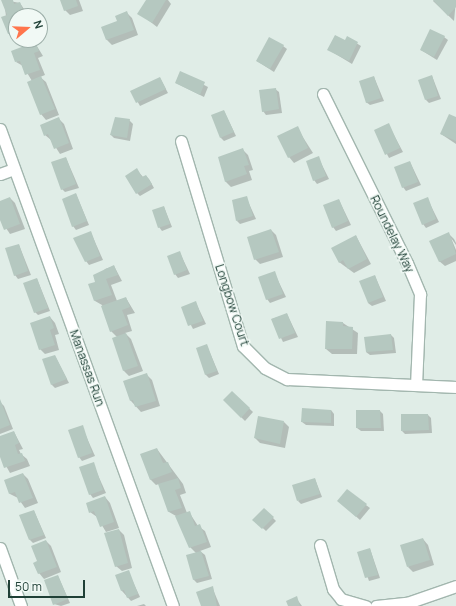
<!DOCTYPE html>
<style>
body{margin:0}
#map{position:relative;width:456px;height:606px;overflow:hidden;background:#e0ede7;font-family:Manrope,sans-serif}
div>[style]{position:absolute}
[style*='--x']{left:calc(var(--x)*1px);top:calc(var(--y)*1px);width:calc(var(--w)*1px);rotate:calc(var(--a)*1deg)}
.shadow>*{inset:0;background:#0003}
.building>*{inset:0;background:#b5c8c0}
.roads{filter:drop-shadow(1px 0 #a2b6ae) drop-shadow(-1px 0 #a2b6ae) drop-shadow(0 1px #a2b6ae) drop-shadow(0 -1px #a2b6ae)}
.minor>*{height:11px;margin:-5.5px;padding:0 5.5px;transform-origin:5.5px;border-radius:5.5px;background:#fff}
span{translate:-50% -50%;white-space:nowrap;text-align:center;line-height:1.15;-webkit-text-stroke:3px #f1f9f5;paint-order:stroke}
.street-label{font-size:12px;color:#1f4036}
.north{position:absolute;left:8px;top:8px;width:40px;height:40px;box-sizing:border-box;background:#f1f9f5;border:1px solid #9dafa9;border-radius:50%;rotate:71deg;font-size:11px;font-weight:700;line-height:16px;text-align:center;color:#1f4036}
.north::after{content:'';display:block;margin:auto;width:14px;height:18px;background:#ff754c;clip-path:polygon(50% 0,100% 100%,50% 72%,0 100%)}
.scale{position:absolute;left:8px;top:580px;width:77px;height:18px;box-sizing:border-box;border:2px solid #1f4036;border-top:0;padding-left:5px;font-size:12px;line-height:14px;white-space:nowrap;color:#1f4036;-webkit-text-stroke:3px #f1f9f5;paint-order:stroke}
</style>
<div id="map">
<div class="shadow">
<div style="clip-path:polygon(4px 0,20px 3px,28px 15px,16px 16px,16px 38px,14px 39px,8px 33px)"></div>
<div style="clip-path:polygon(62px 0,79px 0,83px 11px,70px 15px,65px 10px)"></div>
<div style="clip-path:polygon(147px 0,168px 0,171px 4px,157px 27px,139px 13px)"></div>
<div style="clip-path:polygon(434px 0,456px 0,454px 21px,433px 1px)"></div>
<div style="clip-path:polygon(126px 12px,132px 18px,138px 35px,112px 45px,107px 40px,102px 28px,119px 22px)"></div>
<div style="clip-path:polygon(444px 37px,448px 40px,437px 60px,421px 50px)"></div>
<div style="clip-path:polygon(348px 38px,361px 46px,352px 64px,329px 50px,345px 42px)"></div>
<div style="clip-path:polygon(35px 43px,43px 56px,38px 58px,45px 75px,40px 77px,46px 82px,59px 115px,46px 120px,41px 114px,32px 81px,23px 66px,16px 62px)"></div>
<div style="clip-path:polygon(283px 46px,287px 49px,274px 72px,257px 61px)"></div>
<div style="clip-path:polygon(181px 73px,208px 87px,204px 97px,176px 83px)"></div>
<div style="clip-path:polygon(432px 76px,441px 99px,429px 103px,426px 100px)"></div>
<div style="clip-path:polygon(374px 77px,384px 101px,370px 105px,366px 102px)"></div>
<div style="clip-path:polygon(160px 78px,168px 93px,140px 106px,132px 92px)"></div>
<div style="clip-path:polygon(275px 89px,279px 92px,282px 113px,266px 115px,263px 111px)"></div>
<div style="clip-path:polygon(224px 111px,236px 136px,224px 141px,221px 138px)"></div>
<div style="clip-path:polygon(58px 118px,64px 124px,73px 149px,60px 154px,51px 140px,45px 135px)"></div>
<div style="clip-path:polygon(456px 119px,456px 144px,441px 134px)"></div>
<div style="clip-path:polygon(129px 120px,133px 124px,130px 141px,114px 138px,111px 135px)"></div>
<div style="clip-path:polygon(388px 124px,403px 152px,389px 158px,375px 131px)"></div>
<div style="clip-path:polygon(297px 128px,313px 153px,294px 163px,289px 157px)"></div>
<div style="clip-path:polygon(243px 150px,248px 155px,253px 170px,249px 171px,252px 180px,231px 187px,226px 182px,219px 158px)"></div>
<div style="clip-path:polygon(318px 157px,329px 179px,317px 184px,314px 180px)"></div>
<div style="clip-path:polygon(66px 158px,79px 188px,65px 192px,62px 189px)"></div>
<div style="clip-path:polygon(410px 162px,421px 185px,406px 191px,403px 187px)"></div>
<div style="clip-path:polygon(137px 170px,143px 177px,146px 176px,149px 179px,154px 188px,140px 196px,137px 193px)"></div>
<div style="clip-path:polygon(76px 194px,89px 225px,76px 230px,73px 226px)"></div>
<div style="clip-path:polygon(246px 197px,256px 219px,240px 224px,237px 221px)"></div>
<div style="clip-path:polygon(10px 198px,15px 203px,25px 229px,10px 234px,0 219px,0 202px)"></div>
<div style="clip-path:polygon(427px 198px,439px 222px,426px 228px,423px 224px)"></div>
<div style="clip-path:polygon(339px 200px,351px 225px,336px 231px,333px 227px)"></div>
<div style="clip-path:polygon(164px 207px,172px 227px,162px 231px,159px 227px)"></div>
<div style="clip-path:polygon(271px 230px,276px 235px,283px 257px,260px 264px,255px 259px)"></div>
<div style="clip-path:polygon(91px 233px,103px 260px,89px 265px,86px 261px)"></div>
<div style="clip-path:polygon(449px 234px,454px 239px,456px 243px,456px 245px,451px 238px,456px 250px,456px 261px,445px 266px,439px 261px)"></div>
<div style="clip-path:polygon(356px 236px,371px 264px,354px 273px,339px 262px)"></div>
<div style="clip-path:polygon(19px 245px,31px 275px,18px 279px,15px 275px)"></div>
<div style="clip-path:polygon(180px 253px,190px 274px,178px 278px,175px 274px)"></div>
<div style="clip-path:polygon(114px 266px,122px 281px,111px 285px,117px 301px,126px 298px,135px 313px,127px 315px,132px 331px,125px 333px,131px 339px,143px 371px,129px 376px,124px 371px,114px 339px,117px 337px,111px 331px,102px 305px,95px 301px,96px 282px,105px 269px)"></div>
<div style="clip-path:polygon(274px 272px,286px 297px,270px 303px,267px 299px)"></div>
<div style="clip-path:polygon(375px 276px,386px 301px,372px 306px,368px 303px)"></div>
<div style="clip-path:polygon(37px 279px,50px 311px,38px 315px,35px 312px)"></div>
<div style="clip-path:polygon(196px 303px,206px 324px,193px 329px,182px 308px)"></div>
<div style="clip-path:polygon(287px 314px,298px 337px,283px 342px,272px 319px)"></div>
<div style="clip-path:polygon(50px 317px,55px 323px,59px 334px,55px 335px,59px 350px,45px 354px,40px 349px)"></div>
<div style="clip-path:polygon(343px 323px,358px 333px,357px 354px,332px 354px,326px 349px)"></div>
<div style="clip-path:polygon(391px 335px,394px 338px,396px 353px,370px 355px,366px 352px)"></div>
<div style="clip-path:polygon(207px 346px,219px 374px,209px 378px,206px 375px)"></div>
<div style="clip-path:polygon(55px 356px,69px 383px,55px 388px,52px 385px)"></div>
<div style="clip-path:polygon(146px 374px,152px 380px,160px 406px,141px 412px,131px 401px,124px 382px)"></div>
<div style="clip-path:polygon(232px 392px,253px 412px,245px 421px,224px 400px)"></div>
<div style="clip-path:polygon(0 402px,4px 406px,13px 429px,0 434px)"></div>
<div style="clip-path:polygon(331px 410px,334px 414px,334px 426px,306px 425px,302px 422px)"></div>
<div style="clip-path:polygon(357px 411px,380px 411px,383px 414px,384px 431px,361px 431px,357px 428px)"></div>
<div style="clip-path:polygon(428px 415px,431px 418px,432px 433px,405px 434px,402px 431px)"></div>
<div style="clip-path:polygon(284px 422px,289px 427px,285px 448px,260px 443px,255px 438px)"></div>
<div style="clip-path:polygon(82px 427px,95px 456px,82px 461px,79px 457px)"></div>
<div style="clip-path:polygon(14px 432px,23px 449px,19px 450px,21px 454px,27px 459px,30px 466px,10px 473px,0 455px,0 437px)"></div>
<div style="clip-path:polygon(157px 449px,183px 484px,186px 493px,180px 495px,187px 513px,189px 512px,198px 526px,205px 531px,211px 547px,200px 551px,205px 555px,212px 579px,197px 583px,194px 580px,187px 556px,196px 553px,190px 547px,176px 516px,169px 512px,159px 484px,156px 485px,151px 480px,142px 455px)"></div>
<div style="clip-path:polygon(93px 464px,106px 493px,93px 498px,90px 494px)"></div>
<div style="clip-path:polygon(23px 474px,28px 479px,38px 503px,25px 508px,18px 498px,10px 494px,5px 481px)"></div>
<div style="clip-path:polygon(315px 479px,322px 497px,301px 504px,298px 501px)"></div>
<div style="clip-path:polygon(347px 491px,370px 508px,360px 520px,342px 504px)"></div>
<div style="clip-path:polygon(105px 497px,110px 503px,119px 528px,106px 532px,97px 517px,90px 512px)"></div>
<div style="clip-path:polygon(264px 509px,276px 521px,266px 531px,254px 520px)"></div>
<div style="clip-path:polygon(34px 511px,46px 538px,33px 543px,30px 540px)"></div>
<div style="clip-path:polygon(119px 530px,124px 535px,132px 568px,122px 571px,116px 566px)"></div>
<div style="clip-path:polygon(423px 539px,428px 545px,434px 565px,413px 572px,408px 567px)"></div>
<div style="clip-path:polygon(46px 541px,51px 546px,61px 572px,44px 579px,39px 573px,38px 562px)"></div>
<div style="clip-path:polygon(370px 549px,380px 578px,369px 581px,359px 552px)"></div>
<div style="clip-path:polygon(128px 571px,140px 597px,131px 601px,122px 591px,116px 576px)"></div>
<div style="clip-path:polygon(58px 576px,70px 603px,61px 606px,54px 604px)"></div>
<div style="clip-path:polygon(212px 587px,220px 606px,202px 606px)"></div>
<div style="clip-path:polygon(296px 598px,302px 606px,289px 606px)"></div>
<div style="clip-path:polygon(144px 604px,146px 606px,137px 606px)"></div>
</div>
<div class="building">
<div style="clip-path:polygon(1px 0,13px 0,14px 4px,20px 2px,23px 10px,18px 12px,20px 16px,16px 16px,16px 31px,8px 34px,1px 17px,7px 15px)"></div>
<div style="clip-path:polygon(60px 0,76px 0,78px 6px,64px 11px)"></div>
<div style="clip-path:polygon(146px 0,166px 0,152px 23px,137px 14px)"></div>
<div style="clip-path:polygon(433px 0,456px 0,456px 7px,448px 16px)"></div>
<div style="clip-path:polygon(127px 11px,134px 30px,106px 40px,101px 27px,117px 21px,115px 16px)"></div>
<div style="clip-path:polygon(430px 29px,445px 36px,434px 57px,420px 50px)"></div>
<div style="clip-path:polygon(335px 35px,345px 40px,347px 36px,358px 42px,349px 61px,327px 50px)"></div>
<div style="clip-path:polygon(269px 37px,284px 45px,270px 69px,256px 61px)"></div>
<div style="clip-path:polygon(35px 42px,39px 51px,34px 53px,40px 70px,25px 75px,20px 61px,15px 62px,11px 51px)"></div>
<div style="clip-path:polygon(180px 71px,205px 82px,200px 95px,175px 83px)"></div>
<div style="clip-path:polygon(432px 75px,438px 96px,425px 100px,418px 80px)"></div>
<div style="clip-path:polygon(41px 76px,55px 109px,40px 115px,27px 82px)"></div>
<div style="clip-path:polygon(374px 76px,381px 98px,366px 103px,359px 81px)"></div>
<div style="clip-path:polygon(160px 77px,166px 89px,136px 103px,130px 91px)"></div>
<div style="clip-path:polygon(276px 88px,279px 109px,262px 112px,259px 90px)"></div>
<div style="clip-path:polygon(224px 110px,234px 132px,220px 138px,211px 115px)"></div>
<div style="clip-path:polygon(449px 114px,456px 117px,456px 141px,440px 134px)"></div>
<div style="clip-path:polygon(59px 117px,69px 143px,54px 149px,48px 134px,44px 136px,40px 125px)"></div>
<div style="clip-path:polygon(115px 117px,130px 119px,127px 138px,110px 135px)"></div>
<div style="clip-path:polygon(389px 123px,400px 148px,385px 155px,374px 130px)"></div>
<div style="clip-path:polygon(298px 126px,308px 148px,288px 158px,277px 136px)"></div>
<div style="clip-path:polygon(243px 148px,249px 165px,244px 166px,247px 174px,225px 182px,218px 157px)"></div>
<div style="clip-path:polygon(319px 156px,326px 176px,313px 181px,306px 161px)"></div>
<div style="clip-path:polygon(66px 157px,76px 184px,61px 190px,51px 162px)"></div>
<div style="clip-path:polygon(410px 161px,418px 182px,402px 188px,394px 167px)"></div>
<div style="clip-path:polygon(137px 168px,142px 177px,146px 175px,152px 184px,136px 194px,125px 176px)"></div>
<div style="clip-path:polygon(76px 193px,87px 221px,72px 227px,62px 199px)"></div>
<div style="clip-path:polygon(247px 196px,253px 216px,236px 221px,232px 200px)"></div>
<div style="clip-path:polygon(10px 197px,20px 224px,4px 230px,0 220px,0 201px)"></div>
<div style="clip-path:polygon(428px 197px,436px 219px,422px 225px,413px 203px)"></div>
<div style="clip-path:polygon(339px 199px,348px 221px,332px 228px,323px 205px)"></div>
<div style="clip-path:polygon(164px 206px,170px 224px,158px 228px,152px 210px)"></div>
<div style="clip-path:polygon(271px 229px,279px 252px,254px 260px,247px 237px)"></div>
<div style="clip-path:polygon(91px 231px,100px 256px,85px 262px,73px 238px)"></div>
<div style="clip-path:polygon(449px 232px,456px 254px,439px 262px,429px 241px)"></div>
<div style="clip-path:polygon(356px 235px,367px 259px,348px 269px,343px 260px,339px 263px,331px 248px)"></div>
<div style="clip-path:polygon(19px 244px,28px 271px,14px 276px,5px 248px)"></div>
<div style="clip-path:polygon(180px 251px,187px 270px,174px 275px,167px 256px)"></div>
<div style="clip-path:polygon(114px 265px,118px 275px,106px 279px,112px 295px,94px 301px,88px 284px,95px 282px,93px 275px)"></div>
<div style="clip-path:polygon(275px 271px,283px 294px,266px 300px,258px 277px)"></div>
<div style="clip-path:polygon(375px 275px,383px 297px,368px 303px,359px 281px)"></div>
<div style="clip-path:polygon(37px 278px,48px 308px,34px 313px,23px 283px)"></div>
<div style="clip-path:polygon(126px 297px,130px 307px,122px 310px,128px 325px,110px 332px,101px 306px)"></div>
<div style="clip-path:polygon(196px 301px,203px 321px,188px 326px,181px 307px)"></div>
<div style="clip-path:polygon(287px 313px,295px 333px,279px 339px,271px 319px)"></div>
<div style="clip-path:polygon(50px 316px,54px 328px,50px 330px,55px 345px,39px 350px,30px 323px)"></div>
<div style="clip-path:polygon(326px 321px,343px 322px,343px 326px,353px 327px,352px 349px,325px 349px)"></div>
<div style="clip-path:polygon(126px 333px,138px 366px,123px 371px,112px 338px)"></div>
<div style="clip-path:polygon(391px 334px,393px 350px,366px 352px,364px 337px)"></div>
<div style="clip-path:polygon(207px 344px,217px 371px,205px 375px,196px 348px)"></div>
<div style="clip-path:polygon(55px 355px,67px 379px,51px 385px,42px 359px)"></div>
<div style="clip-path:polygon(147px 373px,156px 401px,135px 407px,133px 400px,130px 401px,123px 381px)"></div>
<div style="clip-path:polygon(232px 391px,250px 408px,241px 418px,223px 400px)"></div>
<div style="clip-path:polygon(0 399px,10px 425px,0 429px)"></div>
<div style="clip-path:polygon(302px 408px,331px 410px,331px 423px,301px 422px)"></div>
<div style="clip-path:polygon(356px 410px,380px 410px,381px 428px,356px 428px)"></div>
<div style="clip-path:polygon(401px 414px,428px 414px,429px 430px,401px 431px)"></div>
<div style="clip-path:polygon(258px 416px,284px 421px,280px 444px,254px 438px)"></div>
<div style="clip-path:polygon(83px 425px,92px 453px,78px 458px,68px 430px)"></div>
<div style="clip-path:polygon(14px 431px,19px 443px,15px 445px,18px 454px,22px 453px,25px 461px,4px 468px,0 457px,0 436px)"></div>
<div style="clip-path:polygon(157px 448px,163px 463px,168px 462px,172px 472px,150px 480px,140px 454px)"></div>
<div style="clip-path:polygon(94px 462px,103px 490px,89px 495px,79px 467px)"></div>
<div style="clip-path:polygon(23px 473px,33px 498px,19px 503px,15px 492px,9px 494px,4px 480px)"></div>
<div style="clip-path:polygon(178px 478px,181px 488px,175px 490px,182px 508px,168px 512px,158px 484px)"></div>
<div style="clip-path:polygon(315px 478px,320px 494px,297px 501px,292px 485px)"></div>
<div style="clip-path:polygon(347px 489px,367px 504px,356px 517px,337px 501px)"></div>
<div style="clip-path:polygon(105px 496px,114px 522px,100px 527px,94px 511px,89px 513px,86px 503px)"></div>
<div style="clip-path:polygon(264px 508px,274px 517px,262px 529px,252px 520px)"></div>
<div style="clip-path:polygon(34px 510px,44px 535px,29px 540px,19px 515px)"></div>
<div style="clip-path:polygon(190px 511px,195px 526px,200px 524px,207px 542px,189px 548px,175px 516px)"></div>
<div style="clip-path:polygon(119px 529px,128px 563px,115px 567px,104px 533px)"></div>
<div style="clip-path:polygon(423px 538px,430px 560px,407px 567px,400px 545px)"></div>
<div style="clip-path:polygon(46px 540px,57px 567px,38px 574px,33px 563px,37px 561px,31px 546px)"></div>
<div style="clip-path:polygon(370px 548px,378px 575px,365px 578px,357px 552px)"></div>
<div style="clip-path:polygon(201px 551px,209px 576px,193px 580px,186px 555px)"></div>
<div style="clip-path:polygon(129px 570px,138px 594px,127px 598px,124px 590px,121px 591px,115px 575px)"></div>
<div style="clip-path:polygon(58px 575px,68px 599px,53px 605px,44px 580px)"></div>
<div style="clip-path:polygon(213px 586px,217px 606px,201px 606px,196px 592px)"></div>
<div style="clip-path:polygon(297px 596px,300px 606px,288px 606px,286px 601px)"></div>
</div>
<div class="roads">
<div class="minor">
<div style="--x:323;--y:94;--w:189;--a:63.6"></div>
<div style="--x:407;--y:263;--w:34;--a:67"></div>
<div style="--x:420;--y:294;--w:90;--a:92.5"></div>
<div style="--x:0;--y:129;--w:507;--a:70.07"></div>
<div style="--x:181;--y:141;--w:214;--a:73.2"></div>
<div style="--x:243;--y:346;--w:31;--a:45"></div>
<div style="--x:265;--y:368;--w:25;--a:27"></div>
<div style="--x:287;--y:379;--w:169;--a:2.7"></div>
<div style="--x:0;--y:174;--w:15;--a:-20"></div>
<div style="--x:320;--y:545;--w:46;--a:73.5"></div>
<div style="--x:333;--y:589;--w:13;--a:51"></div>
<div style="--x:341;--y:599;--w:26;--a:16"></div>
<div style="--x:0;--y:548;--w:62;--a:70.1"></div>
<div style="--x:376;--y:606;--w:31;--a:-6"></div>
<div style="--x:407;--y:603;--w:52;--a:-19.1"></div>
</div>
</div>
<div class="street-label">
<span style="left:392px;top:234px;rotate:64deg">Roundelay Way</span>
<span style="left:232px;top:305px;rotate:72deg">Longbow Court</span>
<span style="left:87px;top:368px;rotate:70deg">Manassas Run</span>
</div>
<div class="north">N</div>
<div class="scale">50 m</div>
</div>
